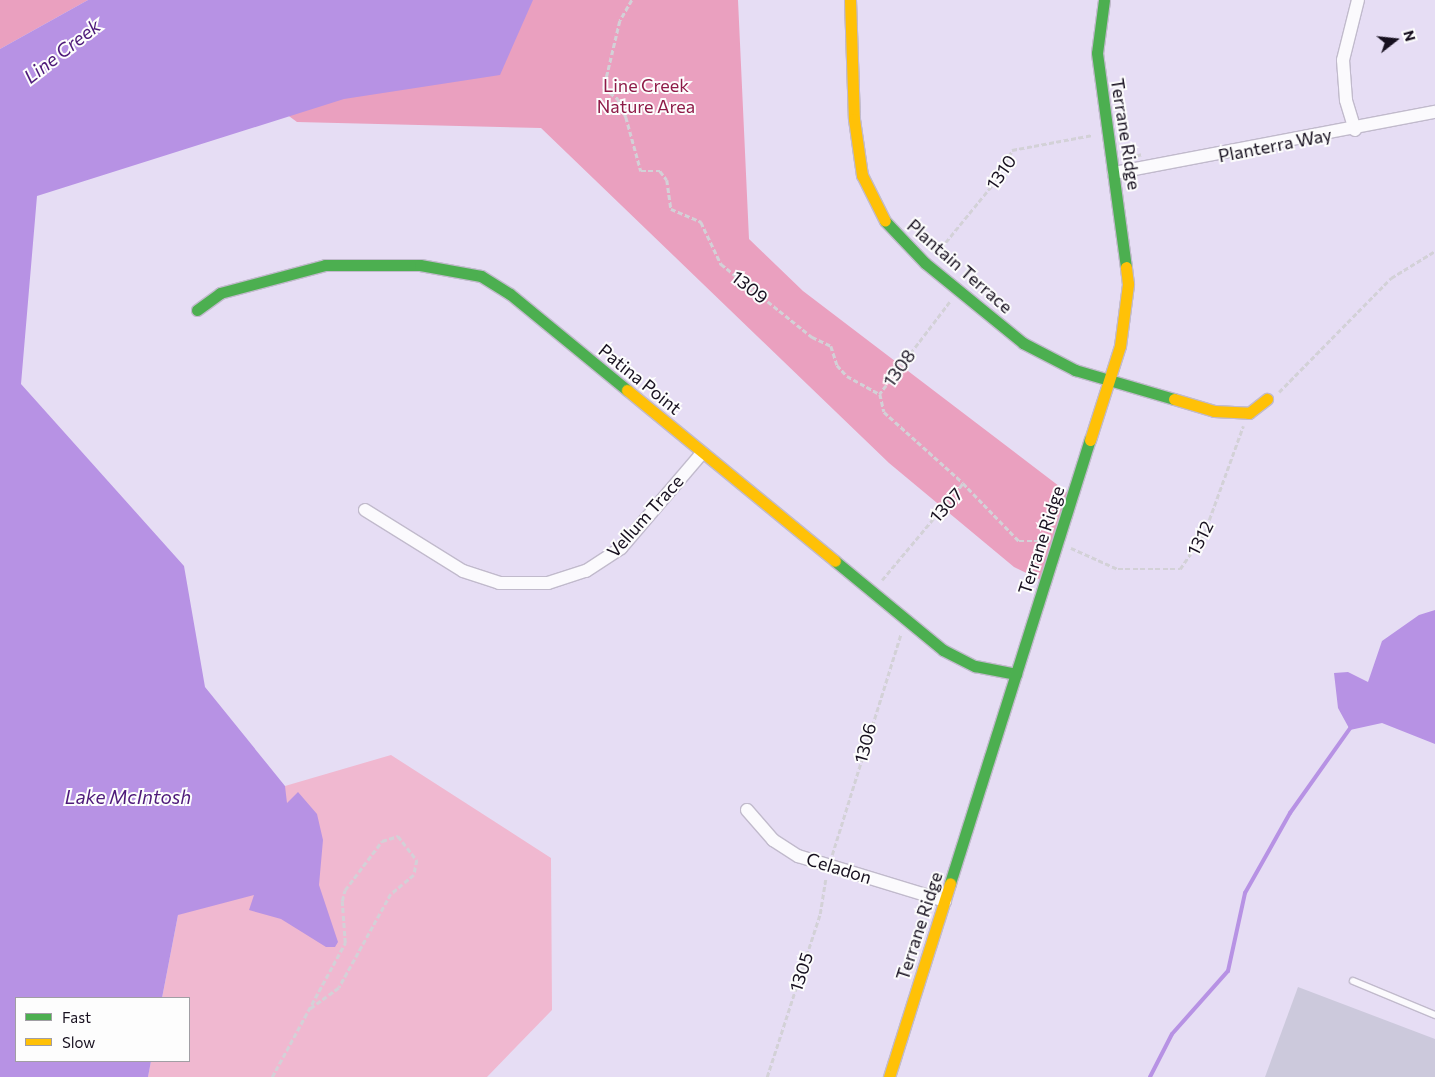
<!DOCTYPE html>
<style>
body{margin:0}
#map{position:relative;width:1435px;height:1077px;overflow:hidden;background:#e6ddf4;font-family:Commissioner,sans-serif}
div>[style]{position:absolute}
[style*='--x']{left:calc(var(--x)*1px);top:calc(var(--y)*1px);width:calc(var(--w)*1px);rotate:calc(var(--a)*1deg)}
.green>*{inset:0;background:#f0b8d0}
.forest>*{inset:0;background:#eaa0bf}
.water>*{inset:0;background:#b792e4}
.stream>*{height:4px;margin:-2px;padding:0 2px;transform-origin:2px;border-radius:2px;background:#b792e4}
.building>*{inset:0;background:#ccc9dc}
.path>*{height:2.5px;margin-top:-1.25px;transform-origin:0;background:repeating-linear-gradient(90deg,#d3d1d7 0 5px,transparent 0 7.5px)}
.roads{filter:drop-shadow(1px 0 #c1bacc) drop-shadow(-1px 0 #c1bacc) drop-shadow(0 1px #c1bacc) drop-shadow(0 -1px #c1bacc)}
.lane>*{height:6px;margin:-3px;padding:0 3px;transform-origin:3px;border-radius:3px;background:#fbfafd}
.street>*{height:12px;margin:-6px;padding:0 6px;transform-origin:6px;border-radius:6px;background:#fbfafd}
.fast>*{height:11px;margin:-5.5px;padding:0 5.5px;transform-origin:5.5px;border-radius:5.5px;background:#4caf50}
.slow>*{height:11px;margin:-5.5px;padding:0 5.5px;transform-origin:5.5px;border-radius:5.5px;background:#ffc107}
span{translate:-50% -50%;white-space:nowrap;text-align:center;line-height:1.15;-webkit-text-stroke:4px #fdfdfd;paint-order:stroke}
.park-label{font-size:18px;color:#8e1b48}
.street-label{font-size:18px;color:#17101f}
.water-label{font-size:19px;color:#4d1979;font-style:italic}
.legend{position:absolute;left:15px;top:997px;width:175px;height:65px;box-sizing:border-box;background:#fdfdfd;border:1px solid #a19ea4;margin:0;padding:6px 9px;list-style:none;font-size:15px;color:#17101f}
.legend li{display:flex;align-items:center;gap:10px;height:25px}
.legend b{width:25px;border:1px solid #a19ea4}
.north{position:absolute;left:1370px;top:15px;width:50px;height:50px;-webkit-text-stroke:4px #fdfdfd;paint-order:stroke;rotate:74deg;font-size:14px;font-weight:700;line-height:20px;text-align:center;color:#17101f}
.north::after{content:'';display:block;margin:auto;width:18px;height:22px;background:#17101f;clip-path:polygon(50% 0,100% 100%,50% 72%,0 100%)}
</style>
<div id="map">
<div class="green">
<div style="clip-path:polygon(391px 755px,551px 858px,552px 1010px,487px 1077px,148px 1077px,151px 1061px,189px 1061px,189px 998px,162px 998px,178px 915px,259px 863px,285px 786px)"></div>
</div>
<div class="forest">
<div style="clip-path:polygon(0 0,88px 0,0 49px)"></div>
<div style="clip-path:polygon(488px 0,738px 0,749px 239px,803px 291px,1072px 496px,1045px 582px,1014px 567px,889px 463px,541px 128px,297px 122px,145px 10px)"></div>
</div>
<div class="water">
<div style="clip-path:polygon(88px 0,533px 0,500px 75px,344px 99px,37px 196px,21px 384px,184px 566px,205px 687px,285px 786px,287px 803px,298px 792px,317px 814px,323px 840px,319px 885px,338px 942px,335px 947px,326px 947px,281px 919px,249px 910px,254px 895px,178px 915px,162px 998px,16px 998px,16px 1061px,151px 1061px,148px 1077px,0 1077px,0 49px)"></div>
<div style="clip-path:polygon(1435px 610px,1435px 744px,1382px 723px,1350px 730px,1338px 708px,1334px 673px,1348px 672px,1368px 682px,1382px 641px,1419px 615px)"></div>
</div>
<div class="stream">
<div style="--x:1150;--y:1077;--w:48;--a:-62.9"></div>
<div style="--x:1172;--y:1034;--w:84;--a:-48.4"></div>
<div style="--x:1228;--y:971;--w:80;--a:-77.7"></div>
<div style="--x:1245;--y:893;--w:92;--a:-60.6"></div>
<div style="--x:1290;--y:813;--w:105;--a:-54.7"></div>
</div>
<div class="building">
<div style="clip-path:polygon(1298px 987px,1435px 1039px,1435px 1077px,1265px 1077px)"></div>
</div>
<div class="path">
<div style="--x:632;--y:0;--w:24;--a:120"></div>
<div style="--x:620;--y:21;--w:69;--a:103.4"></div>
<div style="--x:604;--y:88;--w:18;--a:38"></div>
<div style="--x:618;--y:99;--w:20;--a:66"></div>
<div style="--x:626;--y:117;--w:56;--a:74.5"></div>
<div style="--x:641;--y:171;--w:19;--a:0"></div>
<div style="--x:660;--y:171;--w:11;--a:52"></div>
<div style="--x:667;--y:180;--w:29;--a:82"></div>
<div style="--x:671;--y:209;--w:33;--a:23"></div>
<div style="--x:701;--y:222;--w:47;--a:64.5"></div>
<div style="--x:721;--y:264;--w:117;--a:38.7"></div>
<div style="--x:812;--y:337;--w:21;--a:25"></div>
<div style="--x:831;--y:346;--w:20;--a:72"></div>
<div style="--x:837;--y:365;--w:15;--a:48"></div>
<div style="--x:847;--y:376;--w:38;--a:29"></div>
<div style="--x:1129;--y:157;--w:14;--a:-12"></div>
<div style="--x:936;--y:254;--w:92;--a:-50.8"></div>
<div style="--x:994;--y:183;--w:38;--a:-61"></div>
<div style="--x:1012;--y:150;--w:82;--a:-10.5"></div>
<div style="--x:950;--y:302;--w:116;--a:127.3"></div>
<div style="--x:880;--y:394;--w:18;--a:77"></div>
<div style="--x:884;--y:412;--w:106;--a:41.9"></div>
<div style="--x:1279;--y:392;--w:160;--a:-45.5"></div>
<div style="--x:1391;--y:278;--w:52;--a:-31.5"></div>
<div style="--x:1071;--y:548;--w:51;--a:24.1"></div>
<div style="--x:1118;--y:569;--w:62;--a:0"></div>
<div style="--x:1180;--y:569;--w:42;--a:-55.6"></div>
<div style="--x:1204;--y:534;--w:115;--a:-70.1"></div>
<div style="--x:882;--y:580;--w:126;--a:-50.1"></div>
<div style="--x:963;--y:483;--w:81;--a:46"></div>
<div style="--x:1019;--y:541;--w:25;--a:0"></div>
<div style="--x:832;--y:855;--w:232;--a:-72.7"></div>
<div style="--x:272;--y:1077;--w:153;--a:-61.4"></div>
<div style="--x:345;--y:943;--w:42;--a:-94.1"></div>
<div style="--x:342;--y:901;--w:11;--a:-75"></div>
<div style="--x:345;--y:890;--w:61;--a:-52.9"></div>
<div style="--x:382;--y:841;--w:17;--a:-17"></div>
<div style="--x:398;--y:836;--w:31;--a:52"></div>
<div style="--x:417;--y:860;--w:15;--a:101"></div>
<div style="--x:414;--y:875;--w:30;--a:140"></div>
<div style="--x:391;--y:894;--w:107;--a:119"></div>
<div style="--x:339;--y:988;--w:36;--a:144"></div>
<div style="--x:767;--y:1077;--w:171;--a:-72"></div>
<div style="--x:820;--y:914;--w:37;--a:-81"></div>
</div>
<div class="roads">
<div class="lane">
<div style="--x:1353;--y:981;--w:89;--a:22.5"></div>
</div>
<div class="street">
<div style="--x:1355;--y:130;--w:31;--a:-107"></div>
<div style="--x:1346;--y:100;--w:40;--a:-94.3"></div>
<div style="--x:1343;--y:60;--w:62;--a:-76"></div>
<div style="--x:1114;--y:173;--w:327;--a:-10.8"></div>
<div style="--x:365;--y:510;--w:115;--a:31.9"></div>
<div style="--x:463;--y:571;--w:38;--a:18"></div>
<div style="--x:499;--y:583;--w:49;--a:0"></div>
<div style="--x:548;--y:583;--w:40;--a:-18"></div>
<div style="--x:586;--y:571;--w:42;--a:-33.3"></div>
<div style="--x:621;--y:548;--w:125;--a:-49.5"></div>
<div style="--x:747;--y:810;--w:40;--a:49"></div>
<div style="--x:773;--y:840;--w:30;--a:33"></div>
<div style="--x:798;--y:856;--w:154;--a:17"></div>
</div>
<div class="fast">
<div style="--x:1104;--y:0;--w:53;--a:97.5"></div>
<div style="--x:1097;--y:53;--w:216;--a:82.3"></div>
<div style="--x:885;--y:221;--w:58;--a:46.4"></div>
<div style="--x:925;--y:263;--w:127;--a:39.2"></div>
<div style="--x:1023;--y:343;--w:59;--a:27.4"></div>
<div style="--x:1075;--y:370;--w:103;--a:16.3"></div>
<div style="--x:197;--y:310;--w:29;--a:-36"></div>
<div style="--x:220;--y:293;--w:109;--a:-14.9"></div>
<div style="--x:325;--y:265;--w:95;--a:0"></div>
<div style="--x:420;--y:265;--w:62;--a:10.2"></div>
<div style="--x:481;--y:276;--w:34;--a:32"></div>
<div style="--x:510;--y:294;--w:151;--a:39.4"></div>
<div style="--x:835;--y:561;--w:140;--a:39.5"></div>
<div style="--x:943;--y:650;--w:36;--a:27"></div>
<div style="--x:975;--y:666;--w:42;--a:11"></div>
<div style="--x:950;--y:883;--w:465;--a:-72.5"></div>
</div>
<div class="slow">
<div style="--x:850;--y:0;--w:119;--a:88.1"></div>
<div style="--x:854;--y:119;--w:57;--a:81.9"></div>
<div style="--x:862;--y:175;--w:51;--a:63.4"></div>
<div style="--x:627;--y:390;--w:269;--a:39.4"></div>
<div style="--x:1174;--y:399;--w:42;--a:16.7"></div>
<div style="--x:1214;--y:411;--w:35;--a:3"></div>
<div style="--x:1249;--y:413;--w:23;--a:-38"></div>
<div style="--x:1090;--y:440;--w:99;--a:-72.3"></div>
<div style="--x:1120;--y:346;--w:63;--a:-82.6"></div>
<div style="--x:1128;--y:284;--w:17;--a:-97"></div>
<div style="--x:889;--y:1077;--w:203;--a:-72.5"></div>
</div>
</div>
<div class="park-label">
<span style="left:646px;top:96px">Line Creek<br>Nature Area</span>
</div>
<div class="street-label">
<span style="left:1126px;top:134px;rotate:81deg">Terrane Ridge</span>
<span style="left:1275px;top:145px;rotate:-11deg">Planterra Way</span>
<span style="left:1001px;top:172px;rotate:-55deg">1310</span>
<span style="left:960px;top:266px;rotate:41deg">Plantain Terrace</span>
<span style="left:750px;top:287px;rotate:39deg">1309</span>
<span style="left:899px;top:368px;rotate:-54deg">1308</span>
<span style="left:640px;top:379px;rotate:39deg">Patina Point</span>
<span style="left:946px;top:505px;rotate:-48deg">1307</span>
<span style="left:645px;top:516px;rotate:-48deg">Vellum Trace</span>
<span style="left:1200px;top:538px;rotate:-63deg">1312</span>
<span style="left:1041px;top:540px;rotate:-72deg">Terrane Ridge</span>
<span style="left:865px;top:743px;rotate:-75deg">1306</span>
<span style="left:839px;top:868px;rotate:17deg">Celadon</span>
<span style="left:919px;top:926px;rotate:-72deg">Terrane Ridge</span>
<span style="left:801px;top:972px;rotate:-72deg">1305</span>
</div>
<div class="water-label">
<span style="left:62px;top:51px;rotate:-38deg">Line Creek</span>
<span style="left:128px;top:797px">Lake McIntosh</span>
</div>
<ul class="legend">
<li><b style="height:6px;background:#4caf50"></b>Fast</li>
<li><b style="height:6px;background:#ffc107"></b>Slow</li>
</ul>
<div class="north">N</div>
</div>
